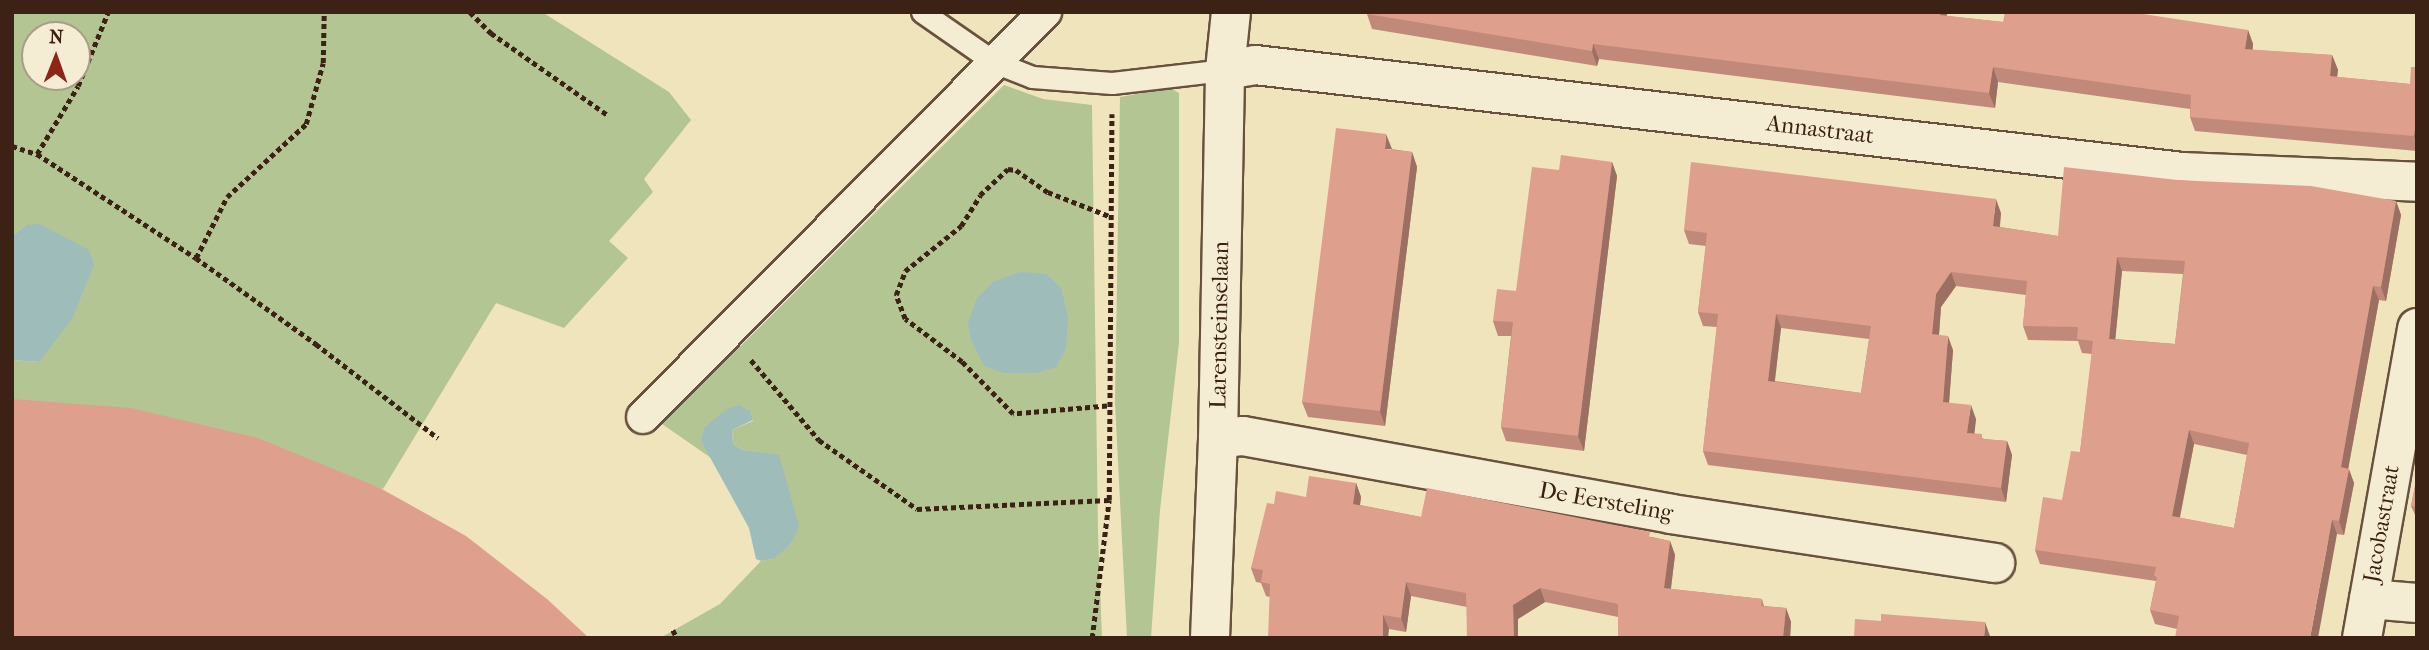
<!DOCTYPE html>
<style>
body{margin:0}
#map{position:relative;width:2429px;height:650px;overflow:hidden;background:#efe4bb;font-family:"IM FELL French Canon",serif}
div>[style]{position:absolute}
[style*='--x']{left:calc(var(--x)*1px);top:calc(var(--y)*1px);width:calc(var(--w)*1px);rotate:calc(var(--a)*1deg)}
.green>*{inset:0;background:#b4c594}
.water>*{inset:0;background:#9ebcba}
.path>*{height:4.5px;margin-top:-2.25px;transform-origin:0;background:repeating-linear-gradient(90deg,#3b2214 0 5px,transparent 0 8.5px)}
.roads{filter:drop-shadow(2px 0 #68523e) drop-shadow(-2px 0 #68523e) drop-shadow(0 2px #68523e) drop-shadow(0 -2px #68523e)}
.service>*{height:21px;margin:-10.5px;padding:0 10.5px;transform-origin:10.5px;border-radius:10.5px;background:#f5edd3}
.pedestrian>*{height:32px;margin:-16px;padding:0 16px;transform-origin:16px;border-radius:16px;background:#f5edd3}
.minor>*{height:38px;margin:-19px;padding:0 19px;transform-origin:19px;border-radius:19px;background:#f5edd3}
.secondary>*{height:38px;margin:-19px;padding:0 19px;transform-origin:19px;border-radius:19px;background:#f5edd3}
.wall>*{inset:0;background:#c08979}
.shaded-wall>*{inset:0;background:#9c6f63}
.building>*{inset:0;background:#df9f8d}
span{translate:-50% -50%;white-space:nowrap;text-align:center;line-height:1.15;-webkit-text-stroke:7px #f5edd3;paint-order:stroke}
.street-label{font-size:23px;color:#3b2214}
.frame{position:absolute;inset:0;border:14px solid #3b2214;pointer-events:none}
.north{position:absolute;left:21px;top:21px;width:70px;height:70px;box-sizing:border-box;background:#f5edd3;border:2px solid #ab9c87;border-radius:50%;rotate:1deg;font-size:19px;font-weight:700;line-height:28px;text-align:center;color:#3b2214}
.north::after{content:'';display:block;margin:auto;width:24px;height:32px;background:#8f2418;clip-path:polygon(50% 0,100% 100%,50% 72%,0 100%)}
</style>
<div id="map">
<div class="green">
<div style="clip-path:polygon(evenodd,12px 12px,542px 12px,669px 92px,691px 120px,644px 179px,653px 192px,609px 241px,628px 258px,564px 328px,496px 303px,383px 489px,312px 465px,12px 414px,12px 360px,39px 362px,26px 225px,12px 236px,12px 12px,35px 35px,77px 35px,77px 77px,35px 77px,35px 35px)"></div>
<div style="clip-path:polygon(1004px 85px,1043px 99px,1092px 105px,1098px 533px,1102px 638px,660px 638px,720px 604px,761px 561px,773px 559px,779px 456px,743px 450px,733px 444px,732px 430px,753px 421px,751px 412px,702px 441px,714px 460px,662px 424px)"></div>
<div style="clip-path:polygon(1170px 88px,1179px 93px,1179px 343px,1160px 510px,1151px 638px,1127px 638px,1115px 403px,1120px 97px)"></div>
</div>
<div class="water">
<div style="clip-path:polygon(40px 224px,89px 250px,94px 265px,72px 319px,39px 362px,12px 360px,12px 236px,26px 225px)"></div>
<div style="clip-path:polygon(1020px 272px,1046px 274px,1061px 288px,1068px 317px,1066px 349px,1056px 367px,1036px 373px,1004px 373px,984px 366px,971px 340px,968px 322px,977px 298px,993px 282px)"></div>
<div style="clip-path:polygon(739px 405px,751px 412px,753px 420px,732px 430px,733px 444px,743px 450px,779px 455px,799px 526px,793px 540px,783px 551px,773px 559px,761px 561px,756px 559px,749px 528px,701px 441px,704px 428px,725px 410px)"></div>
</div>
<div class="path">
<div style="--x:470;--y:12;--w:30;--a:45"></div>
<div style="--x:491;--y:33;--w:144;--a:35.1"></div>
<div style="--x:12;--y:146;--w:26;--a:18"></div>
<div style="--x:37;--y:154;--w:79;--a:-58.9"></div>
<div style="--x:78;--y:86;--w:80;--a:-67.9"></div>
<div style="--x:37;--y:154;--w:190;--a:33.2"></div>
<div style="--x:196;--y:258;--w:148;--a:35.6"></div>
<div style="--x:316;--y:344;--w:154;--a:37.6"></div>
<div style="--x:196;--y:258;--w:68;--a:-63.1"></div>
<div style="--x:227;--y:197;--w:108;--a:-42.7"></div>
<div style="--x:306;--y:124;--w:63;--a:-74.4"></div>
<div style="--x:323;--y:63;--w:51;--a:-88.9"></div>
<div style="--x:751;--y:360;--w:105;--a:49.6"></div>
<div style="--x:819;--y:440;--w:120;--a:35.1"></div>
<div style="--x:917;--y:509;--w:192;--a:-2.7"></div>
<div style="--x:1109;--y:500;--w:386;--a:-89.6"></div>
<div style="--x:1107;--y:406;--w:94;--a:175.1"></div>
<div style="--x:1013;--y:414;--w:73;--a:-134.4"></div>
<div style="--x:962;--y:362;--w:71;--a:-143"></div>
<div style="--x:905;--y:319;--w:26;--a:-111"></div>
<div style="--x:896;--y:295;--w:26;--a:-69"></div>
<div style="--x:905;--y:271;--w:72;--a:-38.8"></div>
<div style="--x:961;--y:226;--w:36;--a:-58"></div>
<div style="--x:980;--y:195;--w:38;--a:-43"></div>
<div style="--x:1008;--y:169;--w:8;--a:7"></div>
<div style="--x:1016;--y:170;--w:39;--a:35"></div>
<div style="--x:1048;--y:192;--w:66;--a:21.5"></div>
<div style="--x:673;--y:630;--w:9;--a:63"></div>
<div style="--x:1092;--y:638;--w:139;--a:-83"></div>
</div>
<div class="roads">
<div class="service">
<div style="--x:922;--y:12;--w:88;--a:34.8"></div>
<div style="--x:994;--y:62;--w:41;--a:21.5"></div>
<div style="--x:1032;--y:77;--w:80;--a:4.3"></div>
<div style="--x:1112;--y:83;--w:114;--a:-6.6"></div>
</div>
<div class="pedestrian">
<div style="--x:643;--y:417;--w:571;--a:-45.21"></div>
</div>
<div class="minor">
<div style="--x:1225;--y:70;--w:30;--a:-9"></div>
<div style="--x:1255;--y:65;--w:934;--a:6.58"></div>
<div style="--x:2183;--y:172;--w:234;--a:2.4"></div>
<div style="--x:1218;--y:439;--w:25;--a:-7"></div>
<div style="--x:1243;--y:436;--w:435;--a:10.3"></div>
<div style="--x:1671;--y:514;--w:328;--a:8.6"></div>
<div style="--x:2369;--y:599;--w:48;--a:4.8"></div>
<div style="--x:2362;--y:638;--w:315;--a:-79.9"></div>
</div>
<div class="secondary">
<div style="--x:1210;--y:638;--w:199;--a:-87.7"></div>
<div style="--x:1218;--y:439;--w:369;--a:-88.9"></div>
<div style="--x:1225;--y:70;--w:58;--a:-84.1"></div>
</div>
</div>
<div class="wall">
<div style="clip-path:polygon(1368px 12px,1947px 12px,1947px 16px,2003px 22px,2248px 30px,2253px 44px,2253px 50px,2332px 55px,2338px 70px,2337px 77px,2410px 84px,2417px 67px,2417px 151px,2195px 131px,2190px 117px,2190px 109px,1998px 82px,1995px 108px,1599px 59px,1597px 66px,1372px 29px,1367px 14px)"></div>
<div style="clip-path:polygon(1391px 149px,1412px 152px,1417px 167px,1385px 426px,1308px 417px,1302px 402px)"></div>
<div style="clip-path:polygon(1612px 162px,1617px 176px,1584px 451px,1506px 441px,1501px 427px,1511px 336px,1498px 336px,1493px 321px,1516px 291px,1559px 170px)"></div>
<div style="clip-path:polygon(evenodd,2177px 180px,2396px 201px,2401px 215px,2386px 301px,2379px 300px,2348px 469px,2354px 483px,2344px 535px,2337px 534px,2177px 629px,2155px 624px,2150px 610px,2156px 581px,2040px 564px,2035px 550px,2062px 500px,2080px 452px,2092px 354px,2082px 353px,2078px 341px,2028px 340px,2023px 326px,2026px 295px,1956px 286px,1941px 307px,1939px 335px,1953px 350px,1949px 403px,1976px 419px,1974px 433px,1984px 439px,2007px 441px,2012px 455px,2006px 502px,1708px 465px,1703px 451px,1717px 327px,1703px 326px,1698px 312px,1706px 246px,1689px 244px,1684px 230px,2001px 213px,2000px 227px,2058px 236px,2177px 180px,2122px 271px,2183px 274px,2175px 344px,2115px 339px,2122px 271px,2177px 180px,1781px 328px,1869px 339px,1861px 393px,1775px 381px,1781px 328px,2177px 180px,2194px 444px,2247px 455px,2234px 528px,2180px 518px,2194px 444px)"></div>
<div style="clip-path:polygon(2417px 476px,2417px 519px,2411px 506px)"></div>
<div style="clip-path:polygon(1356px 483px,1361px 497px,1360px 505px,1421px 517px,1652px 537px,1670px 541px,1675px 555px,1671px 589px,1762px 599px,1764px 606px,1786px 608px,1791px 622px,1790px 638px,1618px 638px,1618px 617px,1545px 602px,1518px 619px,1518px 638px,1467px 638px,1467px 607px,1411px 596px,1406px 632px,1389px 629px,1266px 596px,1261px 583px,1256px 582px,1251px 568px,1274px 504px,1306px 497px)"></div>
</div>
<div class="shaded-wall">
<div style="clip-path:polygon(1940px 12px,1947px 12px,1945px 30px,1940px 15px)"></div>
<div style="clip-path:polygon(2248px 30px,2253px 44px,2250px 64px,2245px 49px)"></div>
<div style="clip-path:polygon(1593px 44px,1599px 59px,1597px 66px,1592px 51px)"></div>
<div style="clip-path:polygon(2332px 55px,2338px 70px,2335px 91px,2330px 76px)"></div>
<div style="clip-path:polygon(1993px 67px,1998px 82px,1995px 108px,1989px 93px)"></div>
<div style="clip-path:polygon(2416px 122px,2417px 125px,2417px 143px,2414px 136px)"></div>
<div style="clip-path:polygon(1386px 134px,1392px 149px,1385px 149px)"></div>
<div style="clip-path:polygon(1412px 152px,1417px 167px,1385px 426px,1380px 411px)"></div>
<div style="clip-path:polygon(1612px 162px,1617px 176px,1584px 451px,1578px 436px)"></div>
<div style="clip-path:polygon(1996px 199px,2001px 213px,1998px 240px,1993px 226px)"></div>
<div style="clip-path:polygon(2396px 201px,2401px 215px,2386px 301px,2381px 287px)"></div>
<div style="clip-path:polygon(2117px 257px,2122px 271px,2114px 353px,2109px 339px)"></div>
<div style="clip-path:polygon(1951px 272px,1956px 286px,1941px 307px,1938px 348px,1932px 334px,1936px 294px)"></div>
<div style="clip-path:polygon(2373px 286px,2379px 300px,2346px 481px,2341px 467px)"></div>
<div style="clip-path:polygon(1776px 314px,1781px 328px,1773px 395px,1768px 381px)"></div>
<div style="clip-path:polygon(1948px 336px,1953px 350px,1948px 416px,1943px 402px)"></div>
<div style="clip-path:polygon(1971px 405px,1976px 419px,1973px 446px,1967px 433px)"></div>
<div style="clip-path:polygon(2189px 430px,2194px 444px,2177px 530px,2172px 516px)"></div>
<div style="clip-path:polygon(2007px 441px,2012px 455px,2006px 502px,2001px 488px)"></div>
<div style="clip-path:polygon(2349px 469px,2354px 483px,2344px 535px,2339px 521px)"></div>
<div style="clip-path:polygon(1356px 483px,1361px 497px,1358px 518px,1353px 504px)"></div>
<div style="clip-path:polygon(2332px 520px,2337px 534px,2318px 638px,2310px 638px)"></div>
<div style="clip-path:polygon(1670px 541px,1675px 555px,1669px 602px,1664px 588px)"></div>
<div style="clip-path:polygon(1406px 582px,1411px 596px,1406px 632px,1401px 618px)"></div>
<div style="clip-path:polygon(1540px 588px,1545px 602px,1518px 619px,1518px 638px,1514px 638px,1513px 605px)"></div>
<div style="clip-path:polygon(1786px 608px,1791px 622px,1790px 638px,1783px 638px)"></div>
<div style="clip-path:polygon(1383px 615px,1389px 629px,1388px 638px,1383px 638px)"></div>
<div style="clip-path:polygon(1985px 622px,1990px 636px,1990px 638px,1984px 638px)"></div>
</div>
<div class="building">
<div style="clip-path:polygon(1368px 12px,1940px 12px,1940px 15px,2003px 22px,2005px 12px,2130px 12px,2248px 30px,2245px 49px,2332px 55px,2330px 76px,2410px 84px,2411px 67px,2417px 67px,2417px 122px,2416px 122px,2414px 136px,2190px 117px,2191px 95px,1993px 67px,1989px 93px,1593px 44px,1592px 51px,1367px 14px)"></div>
<div style="clip-path:polygon(1336px 128px,1386px 134px,1385px 149px,1412px 152px,1380px 411px,1302px 402px)"></div>
<div style="clip-path:polygon(1561px 155px,1612px 162px,1578px 436px,1501px 427px,1513px 322px,1493px 321px,1497px 289px,1516px 291px,1532px 167px,1559px 170px)"></div>
<div style="clip-path:polygon(evenodd,1691px 162px,1996px 199px,1993px 226px,2058px 236px,2064px 167px,2177px 180px,2311px 186px,2396px 201px,2381px 287px,2373px 286px,2341px 467px,2349px 469px,2339px 521px,2332px 520px,2310px 638px,2175px 638px,2179px 616px,2150px 610px,2157px 577px,2154px 576px,2156px 567px,2035px 550px,2043px 497px,2062px 500px,2071px 451px,2080px 452px,2093px 341px,2077px 339px,2078px 327px,2023px 326px,2027px 281px,1951px 272px,1936px 294px,1932px 334px,1948px 336px,1943px 402px,1971px 405px,1967px 433px,1982px 434px,1982px 439px,2007px 441px,2001px 488px,1703px 451px,1718px 314px,1698px 312px,1707px 233px,1684px 230px,1691px 162px,2117px 257px,2185px 261px,2175px 344px,2109px 339px,2117px 257px,1691px 162px,1776px 314px,1871px 326px,1861px 393px,1768px 381px,1776px 314px,1691px 162px,2189px 430px,2249px 443px,2234px 528px,2172px 516px,2189px 430px)"></div>
<div style="clip-path:polygon(12px 399px,131px 408px,258px 438px,380px 488px,466px 536px,547px 599px,589px 638px,12px 638px)"></div>
<div style="clip-path:polygon(1309px 476px,1356px 483px,1353px 504px,1421px 517px,1427px 488px,1650px 532px,1649px 537px,1670px 541px,1664px 588px,1762px 599px,1761px 606px,1786px 608px,1783px 638px,1618px 638px,1618px 604px,1540px 588px,1513px 605px,1514px 638px,1467px 638px,1466px 593px,1406px 582px,1401px 618px,1383px 615px,1383px 638px,1268px 638px,1270px 584px,1261px 582px,1263px 570px,1251px 568px,1267px 503px,1274px 504px,1276px 491px,1306px 497px)"></div>
<div style="clip-path:polygon(2417px 476px,2417px 507px,2411px 506px)"></div>
<div style="clip-path:polygon(1881px 614px,1985px 622px,1984px 638px,1854px 638px,1855px 619px,1881px 621px)"></div>
</div>
<div class="street-label">
<span style="left:1820px;top:130px;rotate:7deg">Annastraat</span>
<span style="left:1220px;top:325px;rotate:-89deg">Larensteinselaan</span>
<span style="left:1606px;top:502px;rotate:10deg">De Eersteling</span>
<span style="left:2382px;top:524px;rotate:-80deg">Jacobastraat</span>
</div>
<div class="frame"></div>
<div class="north">N</div>
</div>
